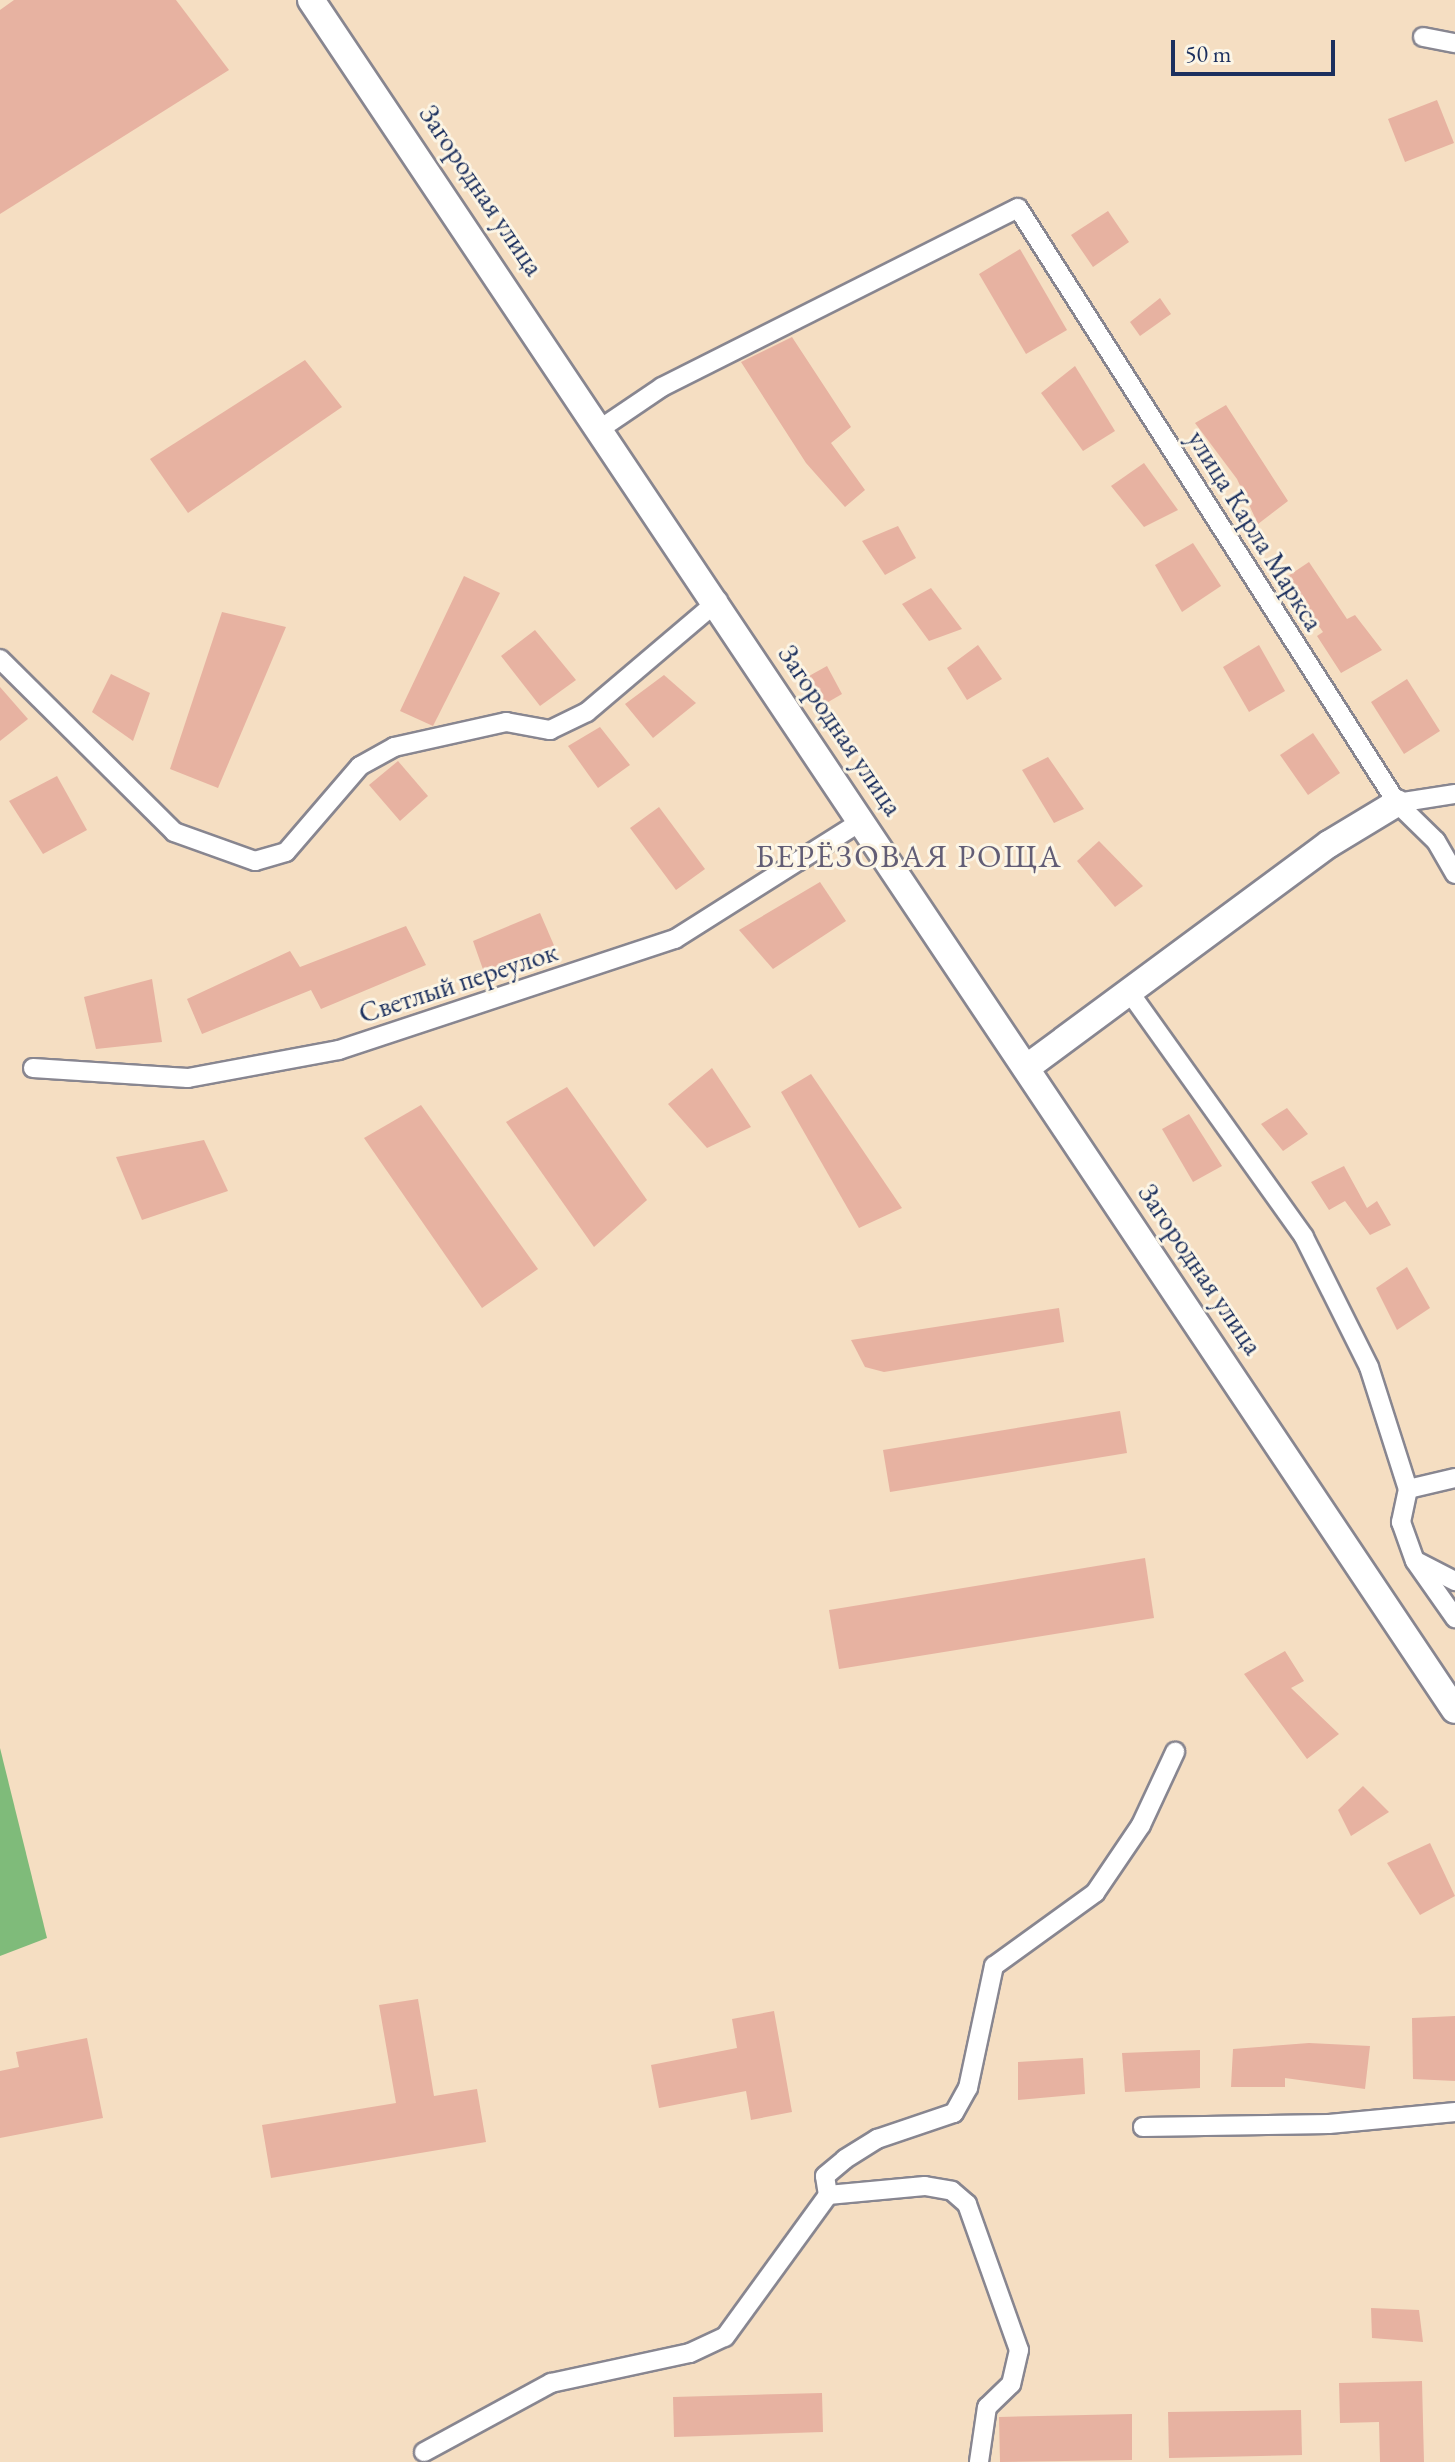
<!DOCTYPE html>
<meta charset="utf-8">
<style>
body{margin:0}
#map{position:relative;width:1455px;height:2462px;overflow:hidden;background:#f5dec2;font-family:"EB Garamond",serif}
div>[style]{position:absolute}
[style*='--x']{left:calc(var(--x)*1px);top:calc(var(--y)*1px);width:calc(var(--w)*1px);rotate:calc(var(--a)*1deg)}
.forest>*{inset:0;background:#7fbb7a}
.building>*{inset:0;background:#e7b2a1}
.roads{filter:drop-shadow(2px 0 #888690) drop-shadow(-2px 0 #888690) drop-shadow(0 2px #888690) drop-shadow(0 -2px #888690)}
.street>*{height:18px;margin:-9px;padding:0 9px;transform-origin:9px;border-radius:9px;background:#fff}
.secondary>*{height:26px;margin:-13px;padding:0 13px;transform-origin:13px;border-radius:13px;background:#fff}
span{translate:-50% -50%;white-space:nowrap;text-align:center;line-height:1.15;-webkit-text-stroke:6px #fcf5e5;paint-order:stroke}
.street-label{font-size:28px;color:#1b2f5e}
.quarter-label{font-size:32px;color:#625d75;letter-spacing:2px}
.scale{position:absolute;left:1171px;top:40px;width:164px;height:36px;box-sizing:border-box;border:4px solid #1b2f5e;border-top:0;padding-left:10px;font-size:24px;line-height:28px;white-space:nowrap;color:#1b2f5e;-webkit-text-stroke:6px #fcf5e5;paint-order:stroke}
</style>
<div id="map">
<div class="forest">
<div style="clip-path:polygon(0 1748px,47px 1938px,0 1956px)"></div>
</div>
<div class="building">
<div style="clip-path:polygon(14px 0,176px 0,229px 70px,0 214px,0 10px)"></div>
<div style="clip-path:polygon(1437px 100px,1454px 143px,1405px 162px,1388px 119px)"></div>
<div style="clip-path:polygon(1108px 211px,1129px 242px,1093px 267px,1071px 235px)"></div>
<div style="clip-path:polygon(1020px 249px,1067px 330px,1026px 354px,979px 274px)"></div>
<div style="clip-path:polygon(1160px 298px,1171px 314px,1140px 336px,1130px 322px)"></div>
<div style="clip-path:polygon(792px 337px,851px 427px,831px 443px,865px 490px,845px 507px,806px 463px,741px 362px)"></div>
<div style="clip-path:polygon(305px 360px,342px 407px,188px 513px,150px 459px)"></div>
<div style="clip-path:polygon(1075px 366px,1115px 431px,1083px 451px,1041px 393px)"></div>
<div style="clip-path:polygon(1226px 405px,1288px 501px,1258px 524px,1237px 479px,1195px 423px)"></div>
<div style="clip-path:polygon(1144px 463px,1178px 510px,1144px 527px,1111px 486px)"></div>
<div style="clip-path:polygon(898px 526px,916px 558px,885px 575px,862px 541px)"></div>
<div style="clip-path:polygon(1193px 543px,1221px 586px,1182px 612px,1155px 565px)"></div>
<div style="clip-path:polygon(1309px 562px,1347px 619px,1355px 615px,1382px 650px,1341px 673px,1317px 636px,1323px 632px,1285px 578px)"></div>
<div style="clip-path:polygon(464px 576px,500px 593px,433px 726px,400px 711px)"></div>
<div style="clip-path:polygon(931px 588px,962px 629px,929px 641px,902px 604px)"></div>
<div style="clip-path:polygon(222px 612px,286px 627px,218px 788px,170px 769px)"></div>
<div style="clip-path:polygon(535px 630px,576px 680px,540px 706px,501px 656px)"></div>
<div style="clip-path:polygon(978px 645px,1002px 679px,967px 700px,947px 668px)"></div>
<div style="clip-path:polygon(1259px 645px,1285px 691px,1249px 712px,1223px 667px)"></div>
<div style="clip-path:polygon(827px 666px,842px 694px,823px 705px,809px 676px)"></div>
<div style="clip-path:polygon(111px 674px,150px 693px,133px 741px,92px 712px)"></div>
<div style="clip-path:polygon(664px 675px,696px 703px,653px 738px,625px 704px)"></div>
<div style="clip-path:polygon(1407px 679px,1440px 731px,1404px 754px,1371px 702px)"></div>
<div style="clip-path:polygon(0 687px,28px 719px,0 741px)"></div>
<div style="clip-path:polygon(600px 727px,630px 765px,598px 788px,568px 746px)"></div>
<div style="clip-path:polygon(1313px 733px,1340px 773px,1308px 795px,1280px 755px)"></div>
<div style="clip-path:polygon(1048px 757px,1084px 809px,1054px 823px,1022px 770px)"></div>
<div style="clip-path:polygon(398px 761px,428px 796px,400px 821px,369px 785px)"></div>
<div style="clip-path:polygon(57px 776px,87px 830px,43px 854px,9px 801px)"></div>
<div style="clip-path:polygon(659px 807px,705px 869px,676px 890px,630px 828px)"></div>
<div style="clip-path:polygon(1099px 841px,1143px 886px,1115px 907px,1077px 861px)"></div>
<div style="clip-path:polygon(820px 882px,846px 921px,773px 969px,739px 930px)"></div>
<div style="clip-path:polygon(540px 913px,556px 950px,486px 978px,473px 941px)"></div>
<div style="clip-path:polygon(406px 926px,426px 965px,321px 1009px,311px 990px,202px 1034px,187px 999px,290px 951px,300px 967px)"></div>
<div style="clip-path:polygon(152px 979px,162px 1042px,96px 1049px,84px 997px)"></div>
<div style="clip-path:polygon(712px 1068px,751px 1127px,707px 1148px,668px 1104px)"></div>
<div style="clip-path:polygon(811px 1074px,902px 1208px,859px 1228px,781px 1092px)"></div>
<div style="clip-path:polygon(567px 1087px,647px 1200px,594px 1247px,506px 1122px)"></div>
<div style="clip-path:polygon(421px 1105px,538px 1269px,482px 1308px,364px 1138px)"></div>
<div style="clip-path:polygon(1287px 1108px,1308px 1134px,1283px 1151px,1261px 1124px)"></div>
<div style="clip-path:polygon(1189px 1114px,1222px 1166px,1193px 1182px,1162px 1129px)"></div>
<div style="clip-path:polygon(204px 1140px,228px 1191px,142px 1220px,116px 1157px)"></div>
<div style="clip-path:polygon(1344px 1166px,1367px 1208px,1377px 1201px,1391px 1225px,1370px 1235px,1345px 1201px,1329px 1210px,1311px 1182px)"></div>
<div style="clip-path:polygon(1407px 1267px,1430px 1308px,1397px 1330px,1376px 1288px)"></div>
<div style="clip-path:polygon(1059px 1308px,1064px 1342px,884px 1372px,865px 1367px,851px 1340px)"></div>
<div style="clip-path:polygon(1120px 1411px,1127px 1453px,890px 1492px,883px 1450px)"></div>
<div style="clip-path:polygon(1145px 1558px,1154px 1618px,839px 1669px,829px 1610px)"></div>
<div style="clip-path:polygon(1285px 1651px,1304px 1681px,1291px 1688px,1339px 1734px,1307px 1759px,1244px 1674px)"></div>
<div style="clip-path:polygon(1363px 1786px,1389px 1812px,1351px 1836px,1338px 1810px)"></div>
<div style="clip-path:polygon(1430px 1843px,1455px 1896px,1420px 1915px,1387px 1863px)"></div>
<div style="clip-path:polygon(418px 1999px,434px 2096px,477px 2089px,486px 2142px,271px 2178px,262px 2125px,396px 2103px,379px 2005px)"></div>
<div style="clip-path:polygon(774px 2011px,792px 2112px,751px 2120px,746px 2091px,659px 2108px,651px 2065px,737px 2048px,732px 2019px)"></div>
<div style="clip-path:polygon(1455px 2016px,1455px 2081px,1413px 2079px,1412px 2018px)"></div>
<div style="clip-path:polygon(87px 2038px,103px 2118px,0 2138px,0 2071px,19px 2067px,16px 2052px)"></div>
<div style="clip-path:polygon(1309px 2043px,1370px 2046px,1365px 2089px,1285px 2078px,1285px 2087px,1231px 2087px,1233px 2049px)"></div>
<div style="clip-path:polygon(1200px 2050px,1200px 2088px,1125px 2092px,1122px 2053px)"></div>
<div style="clip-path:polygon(1083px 2058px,1085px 2094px,1018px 2100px,1018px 2062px)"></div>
<div style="clip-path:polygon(1371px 2308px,1419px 2310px,1423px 2342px,1372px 2338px)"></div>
<div style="clip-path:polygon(1422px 2381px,1424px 2462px,1380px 2462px,1379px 2422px,1340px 2423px,1339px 2383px)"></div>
<div style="clip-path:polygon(822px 2393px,823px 2432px,674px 2437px,673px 2397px)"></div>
<div style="clip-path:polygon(1301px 2410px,1302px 2455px,1169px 2458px,1168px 2412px)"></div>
<div style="clip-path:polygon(1132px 2414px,1132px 2460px,1000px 2462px,999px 2417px)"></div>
</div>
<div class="roads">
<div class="street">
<div style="--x:1423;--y:37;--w:33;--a:11"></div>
<div style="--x:603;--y:427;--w:71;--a:-34.1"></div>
<div style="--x:662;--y:387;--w:398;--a:-26.7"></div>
<div style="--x:1018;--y:208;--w:705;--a:57.5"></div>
<div style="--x:1397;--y:803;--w:54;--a:44.3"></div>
<div style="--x:1436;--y:841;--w:38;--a:60"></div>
<div style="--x:0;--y:659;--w:245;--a:44.8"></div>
<div style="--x:174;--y:832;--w:86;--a:19.7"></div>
<div style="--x:255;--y:861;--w:32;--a:-16"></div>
<div style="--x:286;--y:852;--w:113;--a:-49.3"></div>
<div style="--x:360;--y:766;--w:39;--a:-29"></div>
<div style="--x:394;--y:747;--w:115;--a:-12.6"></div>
<div style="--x:506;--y:722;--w:45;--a:10.3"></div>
<div style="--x:550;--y:730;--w:41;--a:-25.9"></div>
<div style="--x:587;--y:712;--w:172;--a:-40.3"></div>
<div style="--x:1397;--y:803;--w:59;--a:-8.8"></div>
<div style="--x:1128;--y:990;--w:303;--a:54.5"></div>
<div style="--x:1304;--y:1237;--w:145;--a:63.4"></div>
<div style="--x:1369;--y:1367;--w:128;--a:72.3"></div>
<div style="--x:33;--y:1068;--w:155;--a:3.7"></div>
<div style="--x:188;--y:1078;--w:154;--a:-10.5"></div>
<div style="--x:339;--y:1050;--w:354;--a:-18.3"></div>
<div style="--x:675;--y:939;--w:222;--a:-32.3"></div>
<div style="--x:1455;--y:1478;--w:48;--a:166.8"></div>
<div style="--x:1408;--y:1489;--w:34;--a:102"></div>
<div style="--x:1401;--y:1522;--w:41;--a:70.3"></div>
<div style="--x:1415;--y:1561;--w:70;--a:54.9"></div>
<div style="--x:1418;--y:1562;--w:42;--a:27.2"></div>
<div style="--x:1143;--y:2127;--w:186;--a:-0.9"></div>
<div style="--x:1329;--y:2124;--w:127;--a:-5.4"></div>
<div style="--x:828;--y:2195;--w:19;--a:-99"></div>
<div style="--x:825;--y:2176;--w:26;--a:-40"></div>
<div style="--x:845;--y:2159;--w:38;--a:-32"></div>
<div style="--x:877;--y:2139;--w:81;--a:-18.7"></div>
<div style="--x:954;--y:2113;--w:29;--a:-61"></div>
<div style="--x:968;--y:2088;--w:125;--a:-78"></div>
<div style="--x:994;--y:1966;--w:125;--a:-35.9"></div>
<div style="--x:1095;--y:1893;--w:82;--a:-55.9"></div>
<div style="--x:1141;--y:1825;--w:81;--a:-65"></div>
<div style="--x:424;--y:2452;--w:145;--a:-28.5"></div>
<div style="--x:551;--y:2383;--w:142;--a:-12.2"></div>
<div style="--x:690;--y:2353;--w:38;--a:-25"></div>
<div style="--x:725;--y:2337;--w:175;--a:-54"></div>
<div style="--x:828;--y:2195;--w:97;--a:-5.3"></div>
<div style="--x:925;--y:2186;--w:27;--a:10"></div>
<div style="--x:952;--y:2191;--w:20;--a:41"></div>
<div style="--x:967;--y:2204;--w:155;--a:70.4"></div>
<div style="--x:1019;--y:2350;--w:35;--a:103"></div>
<div style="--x:1011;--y:2384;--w:33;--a:136"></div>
<div style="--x:987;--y:2407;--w:56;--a:98.3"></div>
</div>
<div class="secondary">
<div style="--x:311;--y:0;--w:2057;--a:56.22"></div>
<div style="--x:1026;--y:1068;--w:377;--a:-36.5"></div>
<div style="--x:1329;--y:844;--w:79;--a:-31.1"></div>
</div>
</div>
<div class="street-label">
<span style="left:482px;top:190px;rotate:56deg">Загородная улица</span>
<span style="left:1256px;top:530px;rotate:58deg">улица Карла Маркса</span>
<span style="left:841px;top:730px;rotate:56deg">Загородная улица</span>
<span style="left:458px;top:982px;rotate:-18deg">Светлый переулок</span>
<span style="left:1201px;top:1269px;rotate:56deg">Загородная улица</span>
</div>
<div class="quarter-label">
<span style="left:909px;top:856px">БЕРЁЗОВАЯ РОЩА</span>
</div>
<div class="scale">50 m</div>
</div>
